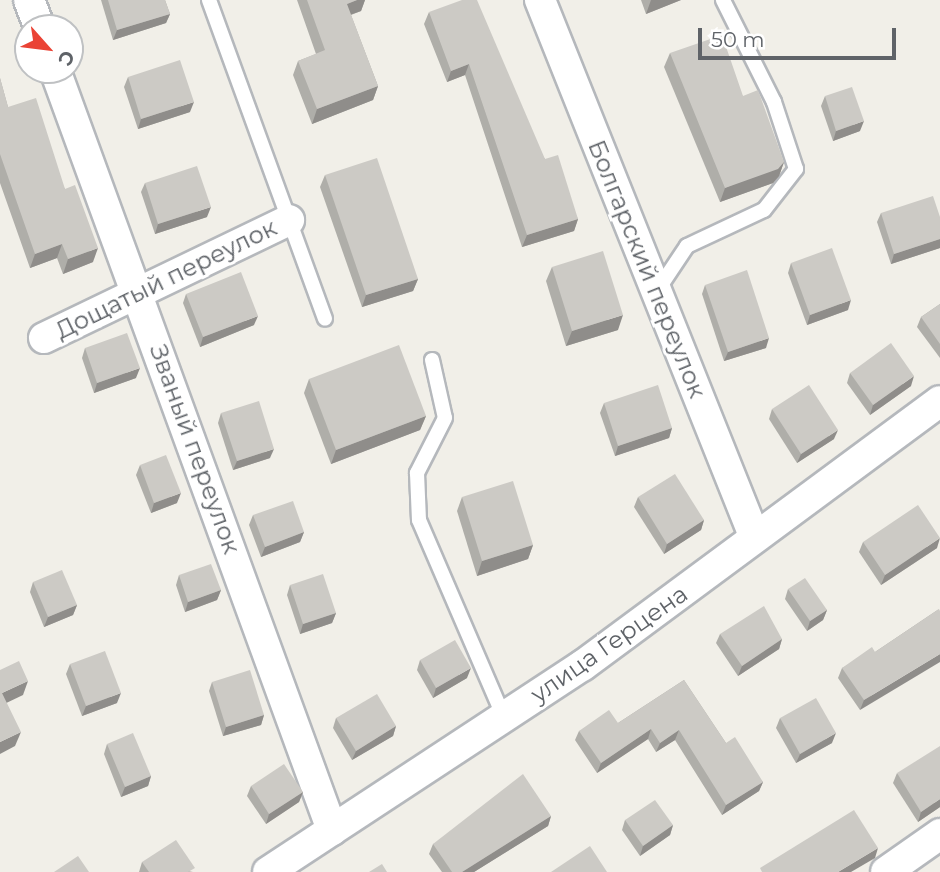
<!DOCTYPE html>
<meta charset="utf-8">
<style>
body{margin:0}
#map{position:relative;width:940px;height:872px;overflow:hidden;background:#f1efe8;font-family:Montserrat,sans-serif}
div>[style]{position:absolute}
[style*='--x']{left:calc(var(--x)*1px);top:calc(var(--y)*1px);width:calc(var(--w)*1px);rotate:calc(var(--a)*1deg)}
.roads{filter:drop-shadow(2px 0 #b5b8bc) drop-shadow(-2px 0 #b5b8bc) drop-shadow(0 2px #b5b8bc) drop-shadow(0 -2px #b5b8bc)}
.service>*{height:14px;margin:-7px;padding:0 7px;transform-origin:7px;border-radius:7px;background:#fff}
.minor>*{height:30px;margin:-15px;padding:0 15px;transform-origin:15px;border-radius:15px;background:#fff}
.wall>*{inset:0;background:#afaea9}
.shaded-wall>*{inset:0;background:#8f8d8a}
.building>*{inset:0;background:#cccac5}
span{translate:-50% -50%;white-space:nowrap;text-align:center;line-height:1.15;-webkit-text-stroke:6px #fff;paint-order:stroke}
.street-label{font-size:24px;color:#5f6368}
.north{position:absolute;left:14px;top:14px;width:70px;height:70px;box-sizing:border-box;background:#fff;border:2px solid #bfc1c3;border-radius:50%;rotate:118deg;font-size:19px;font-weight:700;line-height:28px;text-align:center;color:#5f6368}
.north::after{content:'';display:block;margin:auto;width:24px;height:32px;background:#ea4335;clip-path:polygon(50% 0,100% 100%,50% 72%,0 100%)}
.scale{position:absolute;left:698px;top:28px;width:198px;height:32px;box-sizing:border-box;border:4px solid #5f6368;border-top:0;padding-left:9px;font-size:21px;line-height:24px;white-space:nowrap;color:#5f6368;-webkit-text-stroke:5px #fff;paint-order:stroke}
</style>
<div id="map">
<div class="roads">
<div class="service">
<div style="--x:209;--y:0;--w:339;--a:70"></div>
<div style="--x:657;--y:291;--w:54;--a:-56.3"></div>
<div style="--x:687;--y:246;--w:85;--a:-25.1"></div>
<div style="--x:764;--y:210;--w:52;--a:-52"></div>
<div style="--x:796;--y:169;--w:71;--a:-108.2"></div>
<div style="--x:774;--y:102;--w:114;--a:-116.6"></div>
<div style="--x:432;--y:360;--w:59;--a:77.4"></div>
<div style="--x:445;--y:418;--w:62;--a:117"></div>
<div style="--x:417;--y:473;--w:47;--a:87.6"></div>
<div style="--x:419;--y:520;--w:215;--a:66.7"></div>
</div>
<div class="minor">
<div style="--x:29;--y:0;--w:30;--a:69"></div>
<div style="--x:540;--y:0;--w:579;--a:68.22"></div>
<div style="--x:55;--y:70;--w:809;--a:69.97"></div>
<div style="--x:44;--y:338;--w:272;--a:-25.7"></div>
<div style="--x:268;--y:872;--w:376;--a:-33.3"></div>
<div style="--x:582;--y:666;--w:445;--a:-36.5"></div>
<div style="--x:886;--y:872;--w:66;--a:-35.1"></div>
</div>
</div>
<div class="wall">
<div style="clip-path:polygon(101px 0,165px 0,170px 14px,166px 23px,113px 40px)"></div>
<div style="clip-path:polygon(297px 0,365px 0,361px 11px,351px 15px,378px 86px,373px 100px,312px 124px,293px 75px,298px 61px,316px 54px)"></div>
<div style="clip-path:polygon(641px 0,681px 0,646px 14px)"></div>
<div style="clip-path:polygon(429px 12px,545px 159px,578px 219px,574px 231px,522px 247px,465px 75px,447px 82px,424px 24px)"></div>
<div style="clip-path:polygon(670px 53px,743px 96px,784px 162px,779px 176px,773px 183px,720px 202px,664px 67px)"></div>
<div style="clip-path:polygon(128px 77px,190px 112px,138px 129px,124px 87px)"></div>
<div style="clip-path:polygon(0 78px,8px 107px,65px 189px,93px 262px,63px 274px,57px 258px,30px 268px,0 183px)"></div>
<div style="clip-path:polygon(825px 96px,860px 131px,833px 141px,821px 106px)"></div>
<div style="clip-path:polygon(325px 175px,418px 279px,413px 291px,362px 307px,320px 187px)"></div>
<div style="clip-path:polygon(145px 183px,207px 217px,155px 234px,141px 192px)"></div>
<div style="clip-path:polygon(881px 213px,940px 217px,940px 248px,891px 264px,877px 222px)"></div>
<div style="clip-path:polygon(791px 263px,848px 310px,807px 325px,788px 273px)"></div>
<div style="clip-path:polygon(552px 267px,618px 330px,566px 346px,546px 281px)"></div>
<div style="clip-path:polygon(705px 285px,766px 348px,724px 361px,702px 294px)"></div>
<div style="clip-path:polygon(186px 294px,254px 325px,200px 347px,183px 303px)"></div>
<div style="clip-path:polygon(940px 304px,940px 358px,917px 327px,921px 317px)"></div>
<div style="clip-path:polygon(85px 348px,136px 378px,94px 393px,82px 358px)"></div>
<div style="clip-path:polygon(850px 373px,911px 386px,870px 415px,847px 383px)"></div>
<div style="clip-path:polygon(309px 379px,426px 416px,420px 430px,331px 464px,304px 393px)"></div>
<div style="clip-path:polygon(604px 403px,672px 428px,669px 438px,615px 456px,600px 413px)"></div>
<div style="clip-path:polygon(772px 409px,834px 439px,797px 463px,769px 419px)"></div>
<div style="clip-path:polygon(221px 413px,270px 458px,233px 470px,218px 423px)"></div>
<div style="clip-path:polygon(140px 465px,177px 503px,151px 513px,136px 475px)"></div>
<div style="clip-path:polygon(462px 497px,533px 545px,528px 559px,477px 576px,457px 511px)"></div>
<div style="clip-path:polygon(638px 497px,704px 520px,701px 530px,664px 554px,634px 507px)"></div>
<div style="clip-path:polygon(253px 515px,304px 532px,300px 542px,261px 557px,249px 525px)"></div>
<div style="clip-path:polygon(863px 542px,937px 548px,881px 585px,859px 552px)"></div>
<div style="clip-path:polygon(179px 575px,221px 590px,217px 600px,185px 612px,176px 585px)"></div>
<div style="clip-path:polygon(33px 582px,77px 605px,73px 615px,44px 627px,30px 592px)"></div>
<div style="clip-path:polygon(290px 585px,336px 613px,332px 623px,300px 634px,287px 595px)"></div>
<div style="clip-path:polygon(788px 589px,827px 610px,823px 620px,807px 631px,785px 599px)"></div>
<div style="clip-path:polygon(939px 609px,860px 710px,838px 678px,842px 668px,875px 652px)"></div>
<div style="clip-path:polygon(720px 634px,782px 639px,779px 649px,738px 676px,716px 643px)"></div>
<div style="clip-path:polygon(420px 660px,467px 678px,433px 698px,417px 670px)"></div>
<div style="clip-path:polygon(70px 664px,117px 703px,82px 716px,66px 674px)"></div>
<div style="clip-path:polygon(684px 680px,726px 743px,763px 782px,759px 791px,722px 815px,675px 740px,656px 752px,648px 739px,597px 773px,575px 740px,579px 731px,618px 723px)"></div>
<div style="clip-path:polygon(212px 682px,264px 715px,261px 725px,223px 736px,209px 691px)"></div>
<div style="clip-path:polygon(336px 718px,396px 726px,393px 736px,352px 760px,333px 728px)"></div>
<div style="clip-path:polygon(780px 718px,832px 743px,796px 763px,776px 728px)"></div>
<div style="clip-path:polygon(107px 744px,151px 776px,148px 786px,121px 797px,104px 754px)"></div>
<div style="clip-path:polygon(897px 773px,940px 807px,918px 822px,893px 783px)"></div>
<div style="clip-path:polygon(251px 786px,303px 792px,299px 802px,266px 824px,247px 796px)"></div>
<div style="clip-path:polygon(551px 816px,548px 826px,474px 872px,442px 872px,429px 854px,433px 844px)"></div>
<div style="clip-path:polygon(625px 820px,673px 825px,670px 835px,640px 856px,622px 830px)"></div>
<div style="clip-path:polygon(142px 862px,193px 872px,139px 872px)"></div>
</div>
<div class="shaded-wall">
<div style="clip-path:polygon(357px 0,365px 0,361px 11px,341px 18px,347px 4px)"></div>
<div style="clip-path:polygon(651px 0,681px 0,646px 14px)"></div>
<div style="clip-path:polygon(170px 14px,166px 23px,113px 40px,117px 30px)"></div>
<div style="clip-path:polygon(469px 64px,465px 75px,447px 82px,451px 71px)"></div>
<div style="clip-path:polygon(378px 86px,373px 100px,312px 124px,317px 109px)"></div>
<div style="clip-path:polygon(194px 102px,190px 112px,138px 129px,141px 119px)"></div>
<div style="clip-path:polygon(864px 121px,860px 131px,833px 141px,836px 131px)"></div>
<div style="clip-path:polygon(784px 162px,779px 176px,773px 183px,720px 202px,725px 188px)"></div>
<div style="clip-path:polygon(211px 207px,207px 217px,155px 234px,158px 224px)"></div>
<div style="clip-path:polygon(578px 219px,574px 231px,522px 247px,527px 235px)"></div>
<div style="clip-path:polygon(940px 239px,940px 248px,891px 264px,894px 254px)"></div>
<div style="clip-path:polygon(62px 244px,57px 258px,30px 268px,35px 254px)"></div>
<div style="clip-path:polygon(98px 248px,93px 262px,63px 274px,68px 259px)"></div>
<div style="clip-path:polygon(418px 279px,413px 291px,362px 307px,366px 295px)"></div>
<div style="clip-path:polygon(851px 300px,848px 310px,807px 325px,810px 315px)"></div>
<div style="clip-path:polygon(623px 315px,618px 330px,566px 346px,572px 331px)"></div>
<div style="clip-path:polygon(258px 316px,254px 325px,200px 347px,203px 337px)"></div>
<div style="clip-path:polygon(769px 338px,766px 348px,724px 361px,728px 352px)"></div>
<div style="clip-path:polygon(140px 368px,136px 378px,94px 393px,97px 383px)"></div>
<div style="clip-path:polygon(914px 376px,911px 386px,870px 415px,873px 405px)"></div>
<div style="clip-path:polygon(426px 416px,420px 430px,331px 464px,336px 450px)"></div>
<div style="clip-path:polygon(672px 428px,669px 438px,615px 456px,618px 446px)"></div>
<div style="clip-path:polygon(838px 430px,834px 439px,797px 463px,801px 454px)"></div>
<div style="clip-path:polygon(274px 449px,270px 458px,233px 470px,237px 461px)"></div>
<div style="clip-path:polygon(181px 493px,177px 503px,151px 513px,154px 503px)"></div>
<div style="clip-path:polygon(704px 520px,701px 530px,664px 554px,667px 544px)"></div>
<div style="clip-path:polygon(304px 532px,300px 542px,261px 557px,265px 547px)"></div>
<div style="clip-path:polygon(940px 538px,937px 548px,881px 585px,885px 575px)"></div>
<div style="clip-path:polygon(533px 545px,528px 559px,477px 576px,482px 561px)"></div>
<div style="clip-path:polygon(221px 590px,217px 600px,185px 612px,188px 602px)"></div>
<div style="clip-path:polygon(77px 605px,73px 615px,44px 627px,48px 617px)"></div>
<div style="clip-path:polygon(827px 610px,823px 620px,807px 631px,810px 621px)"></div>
<div style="clip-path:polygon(336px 613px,332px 623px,300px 634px,303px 624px)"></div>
<div style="clip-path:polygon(782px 639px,779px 649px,738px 676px,742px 666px)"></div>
<div style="clip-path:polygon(940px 654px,940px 662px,860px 710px,864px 700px)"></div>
<div style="clip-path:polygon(471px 668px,467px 678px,433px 698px,436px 688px)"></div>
<div style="clip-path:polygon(28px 681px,23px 695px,0 706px,2px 693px)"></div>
<div style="clip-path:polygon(121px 693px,117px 703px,82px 716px,86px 706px)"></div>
<div style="clip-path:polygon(264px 715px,261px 725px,223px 736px,226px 727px)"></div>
<div style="clip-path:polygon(396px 726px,393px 736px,352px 760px,356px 751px)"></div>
<div style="clip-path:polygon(651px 729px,648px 739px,597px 773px,601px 763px)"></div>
<div style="clip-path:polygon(679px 730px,675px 740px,656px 752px,660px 743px)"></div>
<div style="clip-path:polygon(21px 732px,15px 746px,0 754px,0 742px)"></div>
<div style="clip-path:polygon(836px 733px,832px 743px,796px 763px,800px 754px)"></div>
<div style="clip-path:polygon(151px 776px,148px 786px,121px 797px,125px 787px)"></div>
<div style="clip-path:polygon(763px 782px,759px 791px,722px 815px,726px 805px)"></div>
<div style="clip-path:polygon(303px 792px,299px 802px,266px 824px,269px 814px)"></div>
<div style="clip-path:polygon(940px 799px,940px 807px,918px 822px,921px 812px)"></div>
<div style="clip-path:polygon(551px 816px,548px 826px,474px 872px,462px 872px)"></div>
<div style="clip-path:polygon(673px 825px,670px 835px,640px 856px,643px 846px)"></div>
<div style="clip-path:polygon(878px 848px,875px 858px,851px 872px,838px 872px)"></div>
</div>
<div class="building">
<div style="clip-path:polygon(108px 0,165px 0,170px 14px,117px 30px)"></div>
<div style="clip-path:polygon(307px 0,357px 0,347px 4px,378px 86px,317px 109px,298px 61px,325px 50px)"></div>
<div style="clip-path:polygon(462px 0,477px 0,545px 159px,558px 155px,578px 219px,527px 235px,469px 64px,451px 71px,429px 12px)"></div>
<div style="clip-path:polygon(722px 35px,743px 96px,758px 90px,784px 162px,778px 169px,725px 188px,670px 53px)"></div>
<div style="clip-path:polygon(180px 60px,194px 102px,141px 119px,128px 77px)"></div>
<div style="clip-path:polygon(0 78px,8px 107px,36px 98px,65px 189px,75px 185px,98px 248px,68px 259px,62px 244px,35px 254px,0 154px)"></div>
<div style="clip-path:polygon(852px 87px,864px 121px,836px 131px,825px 96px)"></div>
<div style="clip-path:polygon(377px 158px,418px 279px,366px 295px,325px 175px)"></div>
<div style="clip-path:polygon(197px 166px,211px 207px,158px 224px,145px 183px)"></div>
<div style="clip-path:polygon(933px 196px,940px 217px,940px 239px,894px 254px,881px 213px)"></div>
<div style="clip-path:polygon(832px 248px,851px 300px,810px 315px,791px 263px)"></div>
<div style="clip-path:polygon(603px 251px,623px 315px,572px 331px,552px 267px)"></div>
<div style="clip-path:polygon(747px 270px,769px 338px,728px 352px,705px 285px)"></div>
<div style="clip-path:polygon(241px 272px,258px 316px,203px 337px,186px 294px)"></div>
<div style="clip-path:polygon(940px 304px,940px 344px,921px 317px)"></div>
<div style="clip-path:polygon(127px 333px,140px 368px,97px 383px,85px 348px)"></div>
<div style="clip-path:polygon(891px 343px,914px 376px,873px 405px,850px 373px)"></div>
<div style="clip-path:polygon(399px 345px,426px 416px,336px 450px,309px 379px)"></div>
<div style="clip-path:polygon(658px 385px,672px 428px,618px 446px,604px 403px)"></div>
<div style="clip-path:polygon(809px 385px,838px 430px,801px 454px,772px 409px)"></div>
<div style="clip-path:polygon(259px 401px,274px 449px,237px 461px,221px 413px)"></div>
<div style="clip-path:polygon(166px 455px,181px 493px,154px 503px,140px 465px)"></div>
<div style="clip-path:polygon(675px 474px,704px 520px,667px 544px,638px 497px)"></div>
<div style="clip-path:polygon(513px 481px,533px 545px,482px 561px,462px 497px)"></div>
<div style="clip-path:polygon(293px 501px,304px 532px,265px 547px,253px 515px)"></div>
<div style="clip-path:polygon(918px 505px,940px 538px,885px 575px,863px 542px)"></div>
<div style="clip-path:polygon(211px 564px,221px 590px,188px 602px,179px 575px)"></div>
<div style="clip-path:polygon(62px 570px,77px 605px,48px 617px,33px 582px)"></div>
<div style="clip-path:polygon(323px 574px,336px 613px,303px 624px,290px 585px)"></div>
<div style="clip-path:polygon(805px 578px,827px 610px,810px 621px,788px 589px)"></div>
<div style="clip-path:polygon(764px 606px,782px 639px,742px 666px,720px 634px)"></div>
<div style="clip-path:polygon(939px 609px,940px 611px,940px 654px,864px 700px,842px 668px,872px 647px,875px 652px)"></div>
<div style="clip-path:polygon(455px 640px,471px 668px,436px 688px,420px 660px)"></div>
<div style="clip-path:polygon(105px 651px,121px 693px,86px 706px,70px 664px)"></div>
<div style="clip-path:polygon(19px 661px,28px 681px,2px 693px,21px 732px,0 742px,0 670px)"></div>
<div style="clip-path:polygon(250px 670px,264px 715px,226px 727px,212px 682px)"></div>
<div style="clip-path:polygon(684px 680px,726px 743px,735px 737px,763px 782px,726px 805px,679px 730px,660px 743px,651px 729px,601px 763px,579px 731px,609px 710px,618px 723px)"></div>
<div style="clip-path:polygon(377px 694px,396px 726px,356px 751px,336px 718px)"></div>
<div style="clip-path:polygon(816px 698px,836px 733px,800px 754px,780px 718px)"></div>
<div style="clip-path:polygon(133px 733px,151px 776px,125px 787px,107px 744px)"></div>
<div style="clip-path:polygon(940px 746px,940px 799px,921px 812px,897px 773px)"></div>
<div style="clip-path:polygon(284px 764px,303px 792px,269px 814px,251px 786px)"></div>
<div style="clip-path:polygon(523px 774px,551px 816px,462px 872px,452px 872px,433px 844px)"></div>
<div style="clip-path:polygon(655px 800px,673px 825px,643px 846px,625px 820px)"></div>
<div style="clip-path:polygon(854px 810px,878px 848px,838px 872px,762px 872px,760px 868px)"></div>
<div style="clip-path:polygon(176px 840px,195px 868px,188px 872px,149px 872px,142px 862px)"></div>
<div style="clip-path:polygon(590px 846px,607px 872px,551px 872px)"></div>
<div style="clip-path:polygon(78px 856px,89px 872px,54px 872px)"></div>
<div style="clip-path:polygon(382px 864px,387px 872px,369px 872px)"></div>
</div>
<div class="street-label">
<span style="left:647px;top:269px;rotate:68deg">Болгарский переулок</span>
<span style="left:166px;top:279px;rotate:-26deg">Дощатый переулок</span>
<span style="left:195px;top:449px;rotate:70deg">Званый переулок</span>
<span style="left:609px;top:644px;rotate:-35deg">улица Герцена</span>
</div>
<div class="north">С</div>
<div class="scale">50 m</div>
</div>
